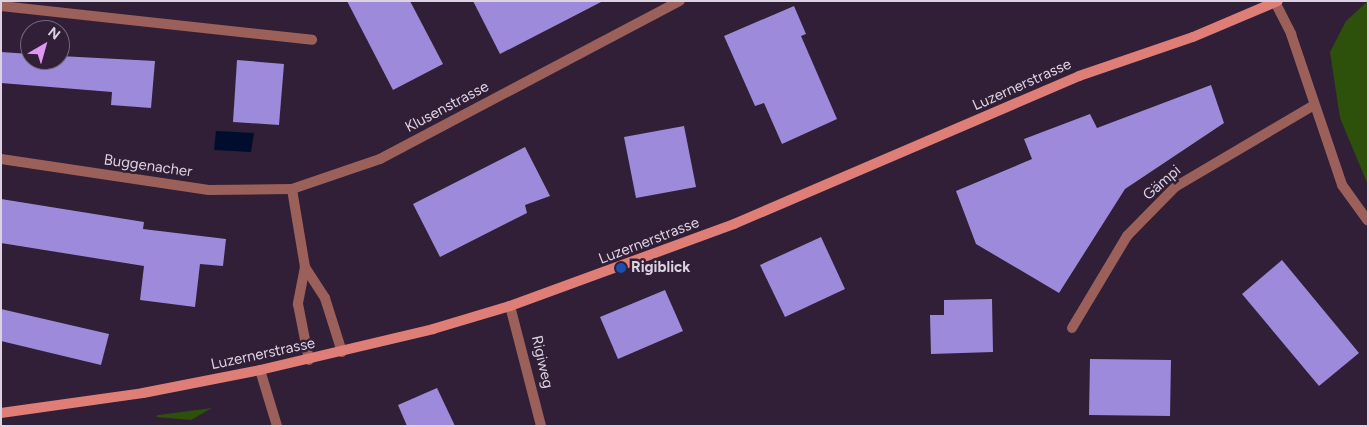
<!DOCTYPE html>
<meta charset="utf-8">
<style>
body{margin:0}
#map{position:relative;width:1369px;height:427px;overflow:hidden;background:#301f36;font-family:Figtree,sans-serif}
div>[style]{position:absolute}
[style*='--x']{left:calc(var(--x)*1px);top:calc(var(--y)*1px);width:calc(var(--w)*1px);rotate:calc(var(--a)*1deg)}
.green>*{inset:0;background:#2d500a}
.water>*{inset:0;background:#000d2d}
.building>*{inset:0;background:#9d8ada}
.lane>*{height:10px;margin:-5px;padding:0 5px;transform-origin:5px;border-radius:5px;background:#9c605a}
.street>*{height:10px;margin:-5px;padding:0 5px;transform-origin:5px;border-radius:5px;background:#9c605a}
.secondary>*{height:10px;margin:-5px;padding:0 5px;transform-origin:5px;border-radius:5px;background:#de7e77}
.dots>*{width:14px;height:14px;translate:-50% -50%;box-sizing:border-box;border:2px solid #301f36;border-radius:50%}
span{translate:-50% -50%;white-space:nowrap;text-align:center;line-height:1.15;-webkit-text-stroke:5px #301f36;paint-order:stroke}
.street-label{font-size:15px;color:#ddd2e2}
.poi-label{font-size:15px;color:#ddd2e2;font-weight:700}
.left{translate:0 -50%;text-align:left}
.frame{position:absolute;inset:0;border:2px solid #ddd2e2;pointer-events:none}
.north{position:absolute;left:20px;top:20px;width:50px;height:50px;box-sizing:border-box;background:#301f36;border:1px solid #75677b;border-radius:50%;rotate:38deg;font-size:14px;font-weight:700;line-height:20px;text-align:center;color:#ddd2e2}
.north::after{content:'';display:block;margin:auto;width:18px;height:22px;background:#df98f1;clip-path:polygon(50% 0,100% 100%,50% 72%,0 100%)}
</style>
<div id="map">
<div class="green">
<div style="clip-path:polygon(1368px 1px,1368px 185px,1340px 118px,1330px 52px,1346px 21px)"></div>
<div style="clip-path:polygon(212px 408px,191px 420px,156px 417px,158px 415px)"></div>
</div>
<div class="water">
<div style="clip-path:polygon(216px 131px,254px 133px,251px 152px,214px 150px)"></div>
</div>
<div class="building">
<div style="clip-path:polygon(347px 1px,410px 1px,443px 64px,393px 90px)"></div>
<div style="clip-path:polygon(473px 1px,603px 1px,500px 54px)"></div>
<div style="clip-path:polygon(794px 6px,806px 34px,801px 36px,837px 119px,782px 144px,764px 103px,755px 106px,724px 36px)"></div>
<div style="clip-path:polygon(1px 52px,30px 54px,30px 60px,60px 60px,60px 56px,155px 61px,151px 108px,111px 105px,112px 92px,1px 83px)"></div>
<div style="clip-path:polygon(237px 60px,284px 64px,279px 125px,233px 122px)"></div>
<div style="clip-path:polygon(1211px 85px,1224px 123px,1125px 189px,1059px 293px,976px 244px,956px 191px,1032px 159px,1024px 139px,1090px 114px,1097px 128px)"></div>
<div style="clip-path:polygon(684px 126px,696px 187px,636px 198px,624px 137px)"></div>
<div style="clip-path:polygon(525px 147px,550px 196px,525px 205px,527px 213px,440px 257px,413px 204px)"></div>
<div style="clip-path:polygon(1px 199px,144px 222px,143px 229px,226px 239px,223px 266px,200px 264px,195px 307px,140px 300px,144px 266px,1px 243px)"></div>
<div style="clip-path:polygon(821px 237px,845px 289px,785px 317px,760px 265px)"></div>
<div style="clip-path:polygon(1282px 260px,1359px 353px,1319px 386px,1242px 294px)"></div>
<div style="clip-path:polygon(665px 290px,683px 331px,618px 359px,600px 317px)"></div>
<div style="clip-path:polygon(992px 299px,993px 352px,931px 354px,930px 315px,944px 315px,944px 300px)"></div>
<div style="clip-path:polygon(1px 309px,109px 334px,101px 365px,1px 341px)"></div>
<div style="clip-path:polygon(1090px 359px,1171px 360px,1170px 416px,1089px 415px)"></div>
<div style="clip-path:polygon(437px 388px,455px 426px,407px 426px,398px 405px)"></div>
</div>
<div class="lane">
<div style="--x:510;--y:306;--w:124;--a:75.5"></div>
</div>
<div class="street">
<div style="--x:1275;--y:2;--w:36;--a:63"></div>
<div style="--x:1291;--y:34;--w:159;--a:71.3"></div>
<div style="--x:1342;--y:185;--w:44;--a:54.2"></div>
<div style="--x:1;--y:6;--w:313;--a:6.2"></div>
<div style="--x:1;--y:159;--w:210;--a:8.5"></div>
<div style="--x:209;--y:190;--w:83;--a:-0.7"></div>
<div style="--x:305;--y:267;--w:38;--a:101"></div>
<div style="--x:298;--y:304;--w:57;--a:78.9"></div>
<div style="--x:1072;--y:328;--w:107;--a:-59.1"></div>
<div style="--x:1127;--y:236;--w:69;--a:-45.6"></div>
<div style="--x:1175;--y:187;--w:161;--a:-30.5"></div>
<div style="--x:342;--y:352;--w:57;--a:-107.5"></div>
<div style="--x:325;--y:298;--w:37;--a:-123"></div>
<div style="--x:305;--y:267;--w:79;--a:-99.5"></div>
<div style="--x:292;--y:189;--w:93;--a:-18.8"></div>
<div style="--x:380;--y:159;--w:339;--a:-27.8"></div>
<div style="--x:260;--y:370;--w:59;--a:73.1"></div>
</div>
<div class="secondary">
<div style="--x:1;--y:413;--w:143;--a:-8"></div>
<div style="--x:143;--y:393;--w:119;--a:-11.1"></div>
<div style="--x:260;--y:370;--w:178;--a:-13.3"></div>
<div style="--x:433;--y:329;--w:80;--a:-16.6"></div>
<div style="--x:510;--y:306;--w:239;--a:-20.1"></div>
<div style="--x:734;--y:224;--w:375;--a:-23.2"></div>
<div style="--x:1079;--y:76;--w:120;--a:-18.9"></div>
<div style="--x:1193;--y:37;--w:92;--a:-23"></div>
</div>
<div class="dots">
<div style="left:621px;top:268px;background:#1a4fb4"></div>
</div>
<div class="street-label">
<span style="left:1022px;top:85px;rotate:-24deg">Luzernerstrasse</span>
<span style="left:447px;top:107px;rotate:-28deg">Klusenstrasse</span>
<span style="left:148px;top:166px;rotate:8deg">Buggenacher</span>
<span style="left:1162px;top:183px;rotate:-41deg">Gämpi</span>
<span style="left:649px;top:241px;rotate:-21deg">Luzernerstrasse</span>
<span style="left:263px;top:354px;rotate:-12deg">Luzernerstrasse</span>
<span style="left:542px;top:362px;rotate:77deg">Rigiweg</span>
</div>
<div class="poi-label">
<span class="left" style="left:631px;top:268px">Rigiblick</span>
</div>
<div class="frame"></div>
<div class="north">N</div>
</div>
